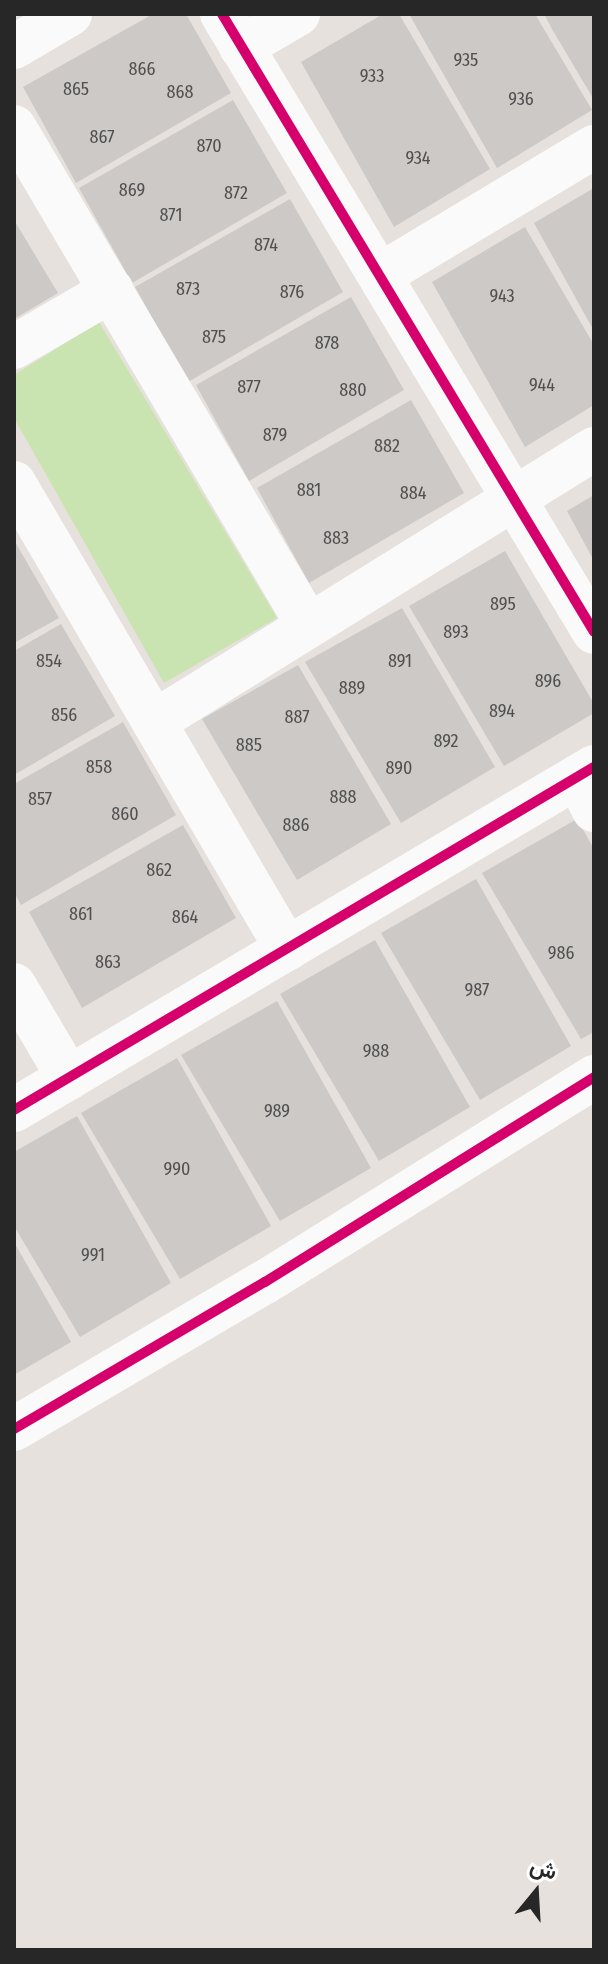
<!DOCTYPE html>
<meta charset="utf-8">
<style>
body{margin:0}
#map{position:relative;width:608px;height:1964px;overflow:hidden;background:#e6e1dc;font-family:"Fira Sans Condensed",Vazirmatn,sans-serif}
div>[style]{position:absolute}
[style*='--x']{left:calc(var(--x)*1px);top:calc(var(--y)*1px);width:calc(var(--w)*1px);rotate:calc(var(--a)*1deg)}
.green>*{inset:0;background:#cae4b1}
.building>*{inset:0;background:#ccc9c6}
.minor>*{height:44px;margin:-22px;padding:0 22px;transform-origin:22px;border-radius:22px;background:#fbfafa}
.cycleway>*{height:10px;margin:-5px;padding:0 5px;transform-origin:5px;border-radius:5px;background:#d6006c}
span{translate:-50% -50%;white-space:nowrap;text-align:center;line-height:1.15;-webkit-text-stroke:8px #fff;paint-order:stroke}
.number-label{font-size:18px;color:#515050}
.number-label span{-webkit-text-stroke-width:0}
.frame{position:absolute;inset:0;border:16px solid #272727;pointer-events:none}
.north{position:absolute;left:496px;top:1852px;width:80px;height:80px;-webkit-text-stroke:6px #fff;paint-order:stroke;rotate:18deg;font-size:22px;font-weight:700;line-height:32px;text-align:center;color:#272727}
.north::after{content:'';display:block;margin:auto;width:28px;height:36px;background:#272727;clip-path:polygon(50% 0,100% 100%,50% 72%,0 100%)}
</style>
<div id="map">
<div class="green">
<div style="clip-path:polygon(99px 322px,277px 618px,164px 683px,14px 418px,14px 375px)"></div>
</div>
<div class="building">
<div style="clip-path:polygon(153px 14px,186px 14px,231px 93px,76px 183px,23px 87px)"></div>
<div style="clip-path:polygon(383px 14px,399px 14px,490px 169px,394px 227px,301px 62px)"></div>
<div style="clip-path:polygon(409px 14px,535px 14px,592px 110px,497px 168px)"></div>
<div style="clip-path:polygon(544px 14px,594px 14px,594px 100px,552px 29px)"></div>
<div style="clip-path:polygon(233px 100px,287px 193px,132px 283px,79px 188px)"></div>
<div style="clip-path:polygon(594px 188px,594px 331px,534px 223px)"></div>
<div style="clip-path:polygon(290px 199px,343px 292px,188px 382px,135px 287px)"></div>
<div style="clip-path:polygon(14px 220px,58px 293px,14px 319px)"></div>
<div style="clip-path:polygon(525px 227px,594px 345px,594px 405px,525px 447px,432px 282px)"></div>
<div style="clip-path:polygon(351px 297px,404px 390px,249px 481px,196px 385px)"></div>
<div style="clip-path:polygon(411px 400px,464px 493px,309px 583px,257px 488px)"></div>
<div style="clip-path:polygon(594px 495px,594px 561px,567px 511px)"></div>
<div style="clip-path:polygon(14px 540px,59px 618px,14px 643px)"></div>
<div style="clip-path:polygon(505px 551px,594px 704px,594px 713px,504px 766px,409px 606px)"></div>
<div style="clip-path:polygon(402px 608px,495px 767px,401px 823px,305px 662px)"></div>
<div style="clip-path:polygon(61px 624px,115px 716px,14px 775px,14px 651px)"></div>
<div style="clip-path:polygon(298px 665px,391px 824px,297px 880px,202px 719px)"></div>
<div style="clip-path:polygon(123px 722px,176px 815px,21px 905px,14px 892px,14px 784px)"></div>
<div style="clip-path:polygon(577px 819px,594px 849px,594px 1032px,581px 1039px,482px 873px)"></div>
<div style="clip-path:polygon(183px 825px,236px 918px,82px 1008px,29px 912px)"></div>
<div style="clip-path:polygon(476px 879px,571px 1046px,480px 1100px,381px 933px)"></div>
<div style="clip-path:polygon(375px 940px,470px 1107px,379px 1161px,280px 994px)"></div>
<div style="clip-path:polygon(277px 1001px,371px 1168px,280px 1221px,181px 1055px)"></div>
<div style="clip-path:polygon(177px 1058px,271px 1226px,180px 1279px,81px 1113px)"></div>
<div style="clip-path:polygon(77px 1116px,171px 1283px,80px 1337px,14px 1226px,14px 1152px)"></div>
<div style="clip-path:polygon(14px 1242px,71px 1342px,14px 1375px)"></div>
</div>
<div class="minor">
<div style="--x:222;--y:14;--w:721;--a:58.95"></div>
<div style="--x:14;--y:47;--w:65;--a:-30.5"></div>
<div style="--x:241;--y:47;--w:66;--a:-30.1"></div>
<div style="--x:14;--y:127;--w:578;--a:59.44"></div>
<div style="--x:380;--y:275;--w:249;--a:-30.9"></div>
<div style="--x:14;--y:347;--w:113;--a:-30.2"></div>
<div style="--x:14;--y:483;--w:540;--a:59.64"></div>
<div style="--x:154;--y:722;--w:518;--a:-31.82"></div>
<div style="--x:577;--y:777;--w:37;--a:63"></div>
<div style="--x:14;--y:985;--w:108;--a:59.4"></div>
<div style="--x:14;--y:1110;--w:674;--a:-30.6"></div>
<div style="--x:14;--y:1429;--w:291;--a:-30.4"></div>
<div style="--x:265;--y:1282;--w:388;--a:-31.9"></div>
</div>
<div class="cycleway">
<div style="--x:222;--y:14;--w:721;--a:58.95"></div>
<div style="--x:14;--y:1110;--w:674;--a:-30.6"></div>
<div style="--x:14;--y:1429;--w:291;--a:-30.4"></div>
<div style="--x:265;--y:1282;--w:388;--a:-31.9"></div>
</div>
<div class="number-label">
<span style="left:466px;top:60px">935</span>
<span style="left:142px;top:69px">866</span>
<span style="left:372px;top:76px">933</span>
<span style="left:76px;top:89px">865</span>
<span style="left:180px;top:92px">868</span>
<span style="left:521px;top:99px">936</span>
<span style="left:102px;top:137px">867</span>
<span style="left:209px;top:146px">870</span>
<span style="left:418px;top:158px">934</span>
<span style="left:132px;top:190px">869</span>
<span style="left:236px;top:193px">872</span>
<span style="left:171px;top:215px">871</span>
<span style="left:266px;top:245px">874</span>
<span style="left:188px;top:289px">873</span>
<span style="left:292px;top:292px">876</span>
<span style="left:502px;top:296px">943</span>
<span style="left:214px;top:337px">875</span>
<span style="left:327px;top:343px">878</span>
<span style="left:542px;top:385px">944</span>
<span style="left:249px;top:387px">877</span>
<span style="left:353px;top:390px">880</span>
<span style="left:275px;top:435px">879</span>
<span style="left:387px;top:446px">882</span>
<span style="left:309px;top:490px">881</span>
<span style="left:413px;top:493px">884</span>
<span style="left:336px;top:538px">883</span>
<span style="left:503px;top:604px">895</span>
<span style="left:456px;top:632px">893</span>
<span style="left:49px;top:661px">854</span>
<span style="left:400px;top:661px">891</span>
<span style="left:548px;top:681px">896</span>
<span style="left:352px;top:688px">889</span>
<span style="left:502px;top:711px">894</span>
<span style="left:64px;top:715px">856</span>
<span style="left:297px;top:717px">887</span>
<span style="left:446px;top:741px">892</span>
<span style="left:249px;top:745px">885</span>
<span style="left:99px;top:767px">858</span>
<span style="left:399px;top:768px">890</span>
<span style="left:343px;top:797px">888</span>
<span style="left:40px;top:799px">857</span>
<span style="left:125px;top:814px">860</span>
<span style="left:296px;top:825px">886</span>
<span style="left:159px;top:870px">862</span>
<span style="left:81px;top:914px">861</span>
<span style="left:185px;top:917px">864</span>
<span style="left:561px;top:953px">986</span>
<span style="left:108px;top:962px">863</span>
<span style="left:477px;top:990px">987</span>
<span style="left:376px;top:1051px">988</span>
<span style="left:277px;top:1111px">989</span>
<span style="left:177px;top:1169px">990</span>
<span style="left:93px;top:1255px">991</span>
</div>
<div class="frame"></div>
<div class="north">ش</div>
</div>
